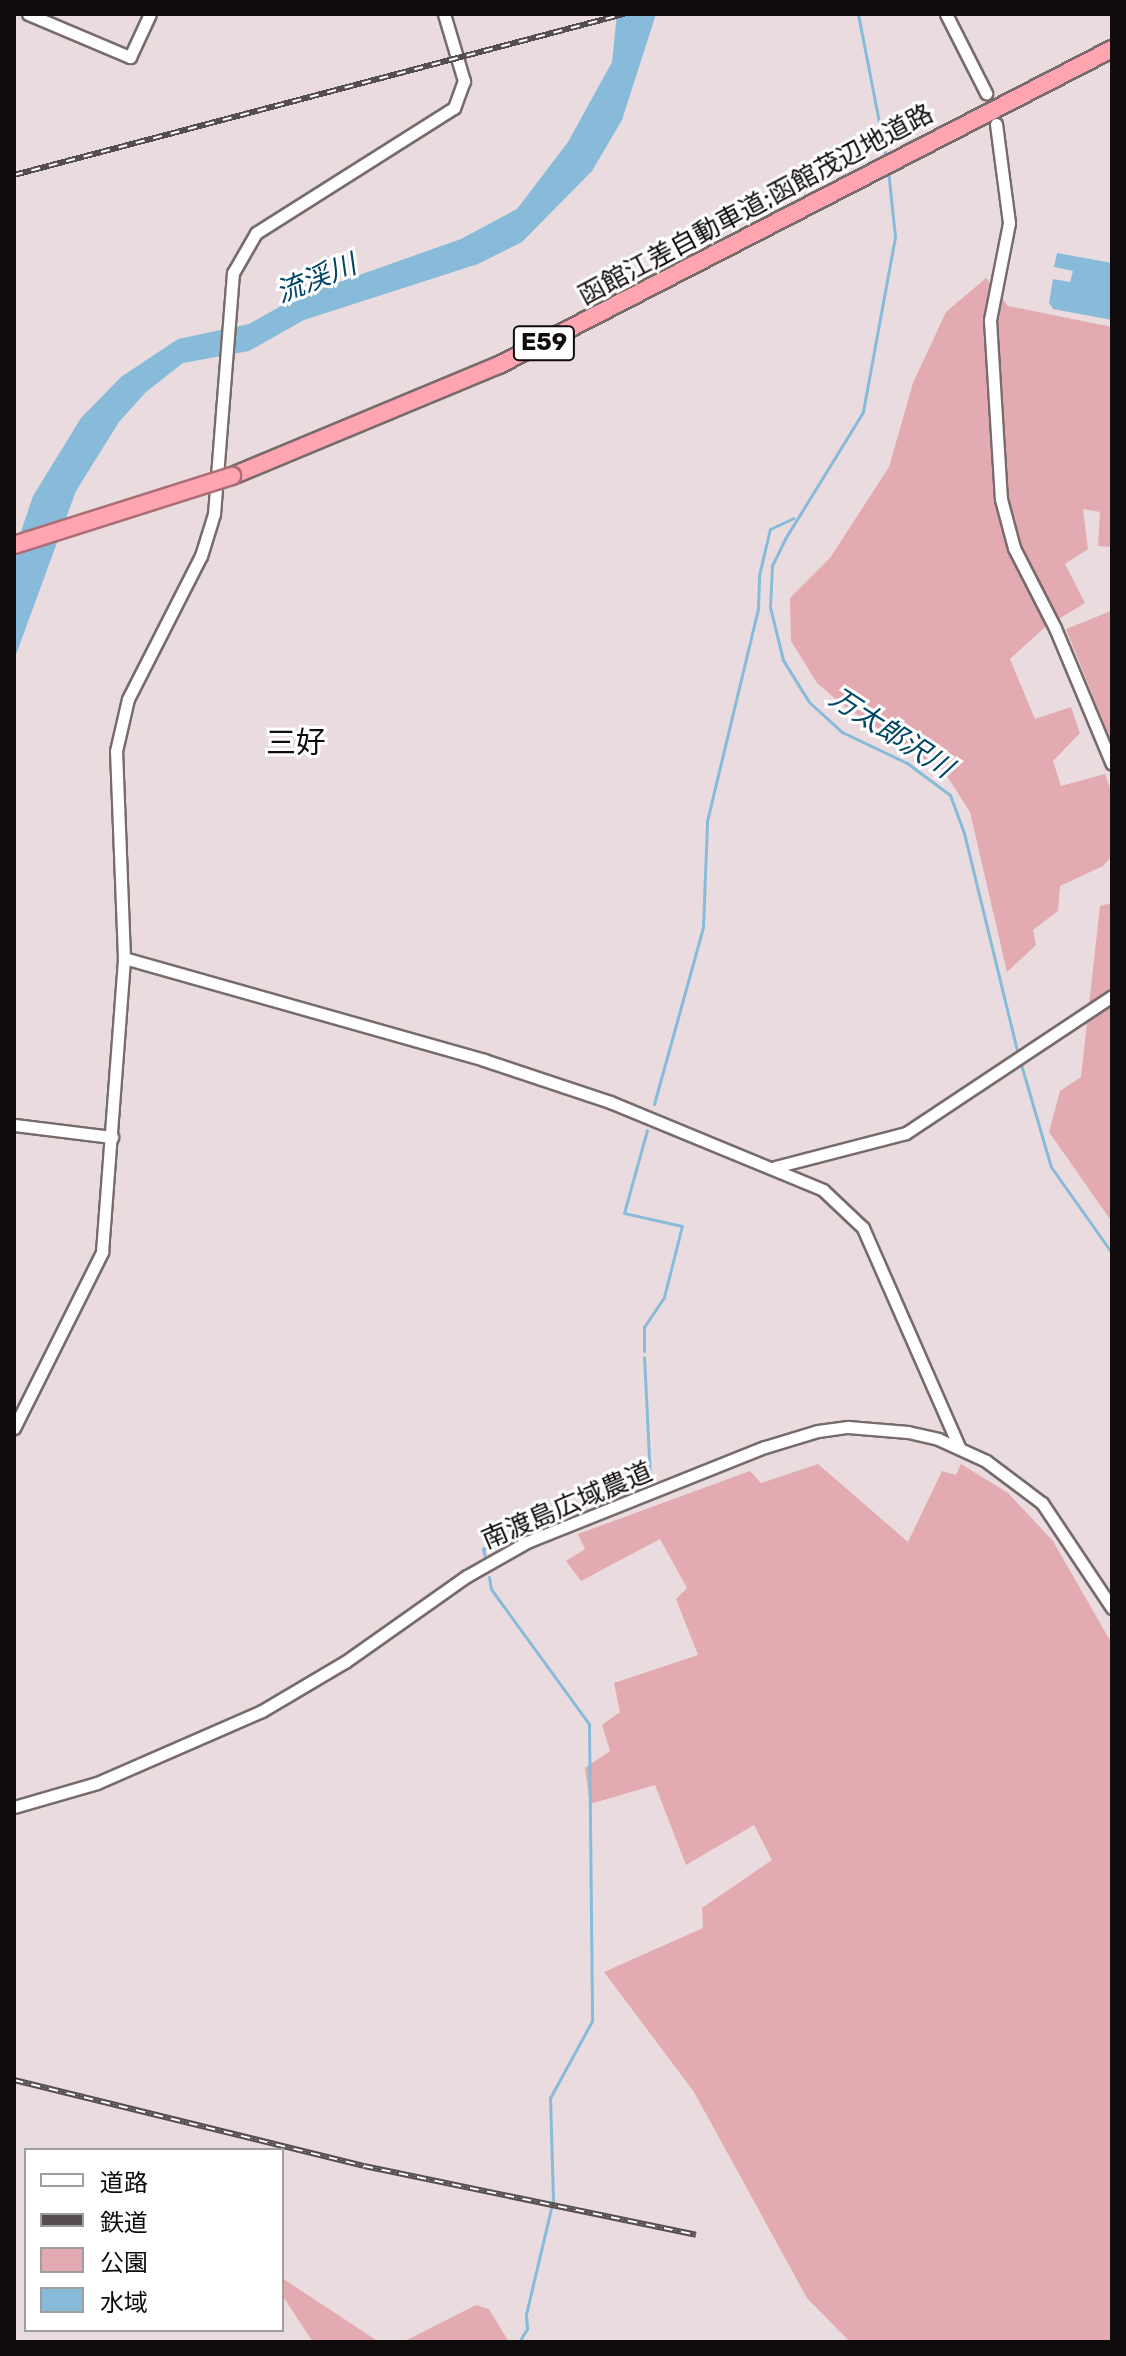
<!DOCTYPE html>
<meta charset="utf-8">
<style>
body{margin:0}
#map{position:relative;width:1126px;height:2356px;overflow:hidden;background:#eadcde;font-family:Rubik,"Noto Sans JP",sans-serif}
div>[style]{position:absolute}
[style*='--x']{left:calc(var(--x)*1px);top:calc(var(--y)*1px);width:calc(var(--w)*1px);rotate:calc(var(--a)*1deg)}
.green>*{inset:0;background:#e3aab1}
.water>*{inset:0;background:#88bbd9}
.stream>*{height:3px;margin:-1.5px;padding:0 1.5px;transform-origin:1.5px;border-radius:1.5px;background:#88bbd9}
.roads{filter:drop-shadow(2px 0 #776b6c) drop-shadow(-2px 0 #776b6c) drop-shadow(0 2px #776b6c) drop-shadow(0 -2px #776b6c)}
.minor>*{height:11px;margin:-5.5px;padding:0 5.5px;transform-origin:5.5px;border-radius:5.5px;background:#fff}
.highway>*{height:16px;margin:-8px;padding:0 8px;transform-origin:8px;border-radius:8px;background:#ffa4b1}
.rail>*{height:6px;margin-top:-3px;transform-origin:0;background:repeating-linear-gradient(90deg,#fff 0 9px,#554d4e 0 18px);box-sizing:border-box;border-block:2px solid #554d4e}
.bridges{filter:drop-shadow(2px 0 #ab6e77) drop-shadow(-2px 0 #ab6e77) drop-shadow(0 2px #ab6e77) drop-shadow(0 -2px #ab6e77)}
.highway-bridge>*{height:16px;margin:-8px;padding:0 8px;transform-origin:8px;border-radius:8px;background:#ffa4b1}
span{translate:-50% -50%;white-space:nowrap;text-align:center;line-height:1.15;-webkit-text-stroke:6px #fff;paint-order:stroke}
.shield-label span{padding:2px 6px;background:#fff;border:2px solid;border-radius:6px;-webkit-text-stroke-width:0}
.shield-label{font-size:24px;color:#100b0c;font-weight:700}
.street-label{font-size:26px;color:#100b0c}
.water-label{font-size:28px;color:#014765;font-style:italic}
.quarter-label{font-size:30px;color:#100b0c}
.frame{position:absolute;inset:0;border:16px solid #100b0c;pointer-events:none}
.legend{position:absolute;left:24px;top:2148px;width:260px;height:184px;box-sizing:border-box;background:#fff;border:2px solid #9f9d9e;margin:0;padding:10px 14px;list-style:none;font-size:24px;color:#100b0c}
.legend li{display:flex;align-items:center;gap:16px;height:40px}
.legend b{width:40px;border:2px solid #9f9d9e}
</style>
<div id="map">
<div class="green">
<div style="clip-path:polygon(986px 278px,1008px 306px,1112px 327px,1112px 547px,1098px 546px,1100px 512px,1083px 509px,1088px 549px,1065px 564px,1085px 603px,1044px 628px,1010px 659px,1035px 719px,1071px 707px,1080px 733px,1053px 761px,1061px 786px,1105px 774px,1112px 793px,1112px 856px,1103px 866px,1060px 886px,1058px 911px,1033px 930px,1036px 945px,1007px 972px,970px 812px,945px 773px,840px 703px,817px 683px,791px 641px,790px 598px,830px 558px,889px 467px,913px 383px,946px 312px)"></div>
<div style="clip-path:polygon(1111px 611px,1112px 614px,1112px 744px,1066px 629px)"></div>
<div style="clip-path:polygon(1112px 903px,1112px 1222px,1049px 1132px,1060px 1091px,1081px 1077px,1100px 906px)"></div>
<div style="clip-path:polygon(818px 1464px,908px 1542px,942px 1471px,956px 1475px,961px 1464px,1008px 1493px,1053px 1541px,1112px 1644px,1112px 2342px,850px 2342px,807px 2298px,694px 2092px,604px 1972px,703px 1928px,702px 1908px,772px 1860px,754px 1825px,686px 1865px,655px 1785px,590px 1804px,585px 1768px,610px 1751px,602px 1725px,620px 1712px,614px 1683px,698px 1655px,676px 1599px,687px 1588px,660px 1539px,581px 1581px,566px 1561px,585px 1549px,578px 1534px,750px 1471px,761px 1483px)"></div>
<div style="clip-path:polygon(282px 2278px,376px 2340px,385px 2342px,313px 2342px,282px 2295px)"></div>
<div style="clip-path:polygon(476px 2305px,489px 2309px,509px 2342px,403px 2342px)"></div>
</div>
<div class="water">
<div style="clip-path:polygon(617px 14px,656px 14px,622px 120px,592px 171px,522px 242px,478px 264px,304px 320px,249px 351px,183px 363px,146px 392px,119px 422px,76px 491px,14px 660px,14px 552px,33px 496px,81px 418px,121px 377px,178px 339px,249px 324px,297px 297px,461px 239px,517px 209px,568px 142px,612px 62px)"></div>
<div style="clip-path:polygon(1057px 253px,1112px 263px,1112px 320px,1053px 309px,1049px 303px,1053px 279px,1070px 282px,1073px 271px,1054px 267px)"></div>
</div>
<div class="stream">
<div style="--x:858;--y:14;--w:147;--a:79"></div>
<div style="--x:888;--y:170;--w:67;--a:84"></div>
<div style="--x:895;--y:237;--w:178;--a:100.4"></div>
<div style="--x:863;--y:412;--w:149;--a:121.6"></div>
<div style="--x:785;--y:539;--w:30;--a:116"></div>
<div style="--x:772;--y:566;--w:41;--a:92.8"></div>
<div style="--x:770;--y:607;--w:55;--a:76.2"></div>
<div style="--x:783;--y:660;--w:49;--a:58.2"></div>
<div style="--x:809;--y:702;--w:45;--a:42.3"></div>
<div style="--x:842;--y:732;--w:72;--a:25.5"></div>
<div style="--x:907;--y:763;--w:54;--a:36.7"></div>
<div style="--x:950;--y:795;--w:40;--a:69.8"></div>
<div style="--x:964;--y:833;--w:228;--a:76.3"></div>
<div style="--x:1020;--y:1061;--w:110;--a:73.7"></div>
<div style="--x:1051;--y:1167;--w:105;--a:54.7"></div>
<div style="--x:654;--y:1104;--w:184;--a:-74.5"></div>
<div style="--x:703;--y:927;--w:106;--a:-87.8"></div>
<div style="--x:707;--y:821;--w:219;--a:-76.5"></div>
<div style="--x:758;--y:608;--w:33;--a:-88"></div>
<div style="--x:759;--y:575;--w:47;--a:-76.6"></div>
<div style="--x:770;--y:529;--w:26;--a:-25"></div>
<div style="--x:644;--y:1351;--w:24;--a:-90"></div>
<div style="--x:644;--y:1327;--w:36;--a:-56"></div>
<div style="--x:664;--y:1297;--w:73;--a:-75.8"></div>
<div style="--x:682;--y:1226;--w:59;--a:-167.4"></div>
<div style="--x:624;--y:1213;--w:86;--a:-74.5"></div>
<div style="--x:485;--y:1557;--w:8;--a:-104"></div>
<div style="--x:483;--y:1549;--w:181;--a:-23"></div>
<div style="--x:650;--y:1478;--w:121;--a:-92.8"></div>
<div style="--x:489;--y:1577;--w:12;--a:81"></div>
<div style="--x:491;--y:1589;--w:167;--a:54"></div>
<div style="--x:589;--y:1724;--w:297;--a:89.4"></div>
<div style="--x:592;--y:2021;--w:88;--a:118.6"></div>
<div style="--x:550;--y:2098;--w:102;--a:88.3"></div>
<div style="--x:553;--y:2200;--w:117;--a:103.3"></div>
<div style="--x:526;--y:2314;--w:15;--a:86"></div>
<div style="--x:527;--y:2329;--w:15;--a:122"></div>
</div>
<div class="roads">
<div class="minor">
<div style="--x:28;--y:14;--w:111;--a:22.9"></div>
<div style="--x:130;--y:57;--w:47;--a:-65.1"></div>
<div style="--x:946;--y:14;--w:89;--a:63.1"></div>
<div style="--x:996;--y:124;--w:100;--a:82.5"></div>
<div style="--x:1009;--y:223;--w:99;--a:101.1"></div>
<div style="--x:990;--y:320;--w:179;--a:86.5"></div>
<div style="--x:1001;--y:499;--w:51;--a:75.1"></div>
<div style="--x:1014;--y:548;--w:90;--a:62.9"></div>
<div style="--x:1055;--y:628;--w:147;--a:67.3"></div>
<div style="--x:124;--y:958;--w:374;--a:15.8"></div>
<div style="--x:484;--y:1060;--w:133;--a:18.4"></div>
<div style="--x:610;--y:1102;--w:230;--a:22.4"></div>
<div style="--x:823;--y:1190;--w:55;--a:43.5"></div>
<div style="--x:863;--y:1228;--w:239;--a:66.3"></div>
<div style="--x:14;--y:1125;--w:99;--a:7"></div>
<div style="--x:775;--y:1167;--w:135;--a:-14.5"></div>
<div style="--x:906;--y:1133;--w:247;--a:-33.6"></div>
<div style="--x:14;--y:1428;--w:197;--a:-63.4"></div>
<div style="--x:102;--y:1252;--w:295;--a:-85.7"></div>
<div style="--x:124;--y:958;--w:207;--a:-92.2"></div>
<div style="--x:116;--y:751;--w:53;--a:-77"></div>
<div style="--x:128;--y:699;--w:161;--a:-63"></div>
<div style="--x:201;--y:556;--w:44;--a:-72.8"></div>
<div style="--x:214;--y:514;--w:242;--a:-85.5"></div>
<div style="--x:233;--y:273;--w:46;--a:-60.1"></div>
<div style="--x:256;--y:233;--w:234;--a:-32.3"></div>
<div style="--x:454;--y:108;--w:29;--a:-70"></div>
<div style="--x:464;--y:81;--w:70;--a:-106.6"></div>
<div style="--x:14;--y:1807;--w:86;--a:-16.1"></div>
<div style="--x:97;--y:1783;--w:180;--a:-23.6"></div>
<div style="--x:262;--y:1711;--w:96;--a:-30.6"></div>
<div style="--x:345;--y:1662;--w:149;--a:-35.2"></div>
<div style="--x:467;--y:1576;--w:69;--a:-29.5"></div>
<div style="--x:527;--y:1542;--w:256;--a:-21.8"></div>
<div style="--x:765;--y:1447;--w:55;--a:-16.8"></div>
<div style="--x:818;--y:1431;--w:30;--a:-8"></div>
<div style="--x:848;--y:1427;--w:60;--a:4.8"></div>
<div style="--x:908;--y:1432;--w:31;--a:13"></div>
<div style="--x:938;--y:1439;--w:53;--a:24.6"></div>
<div style="--x:986;--y:1461;--w:70;--a:36.9"></div>
<div style="--x:1042;--y:1503;--w:126;--a:56.3"></div>
</div>
<div class="highway">
<div style="--x:232;--y:476;--w:289;--a:-22.6"></div>
<div style="--x:499;--y:365;--w:690;--a:-27.27"></div>
</div>
</div>
<div class="rail">
<div style="--x:14;--y:175;--w:631;--a:-14.79"></div>
<div style="--x:14;--y:2080;--w:360;--a:13.8"></div>
<div style="--x:364;--y:2166;--w:339;--a:11.7"></div>
</div>
<div class="bridges">
<div class="highway-bridge">
<div style="--x:14;--y:545;--w:229;--a:-17.6"></div>
</div>
</div>
<div class="shield-label">
<span style="left:544px;top:343px">E59</span>
</div>
<div class="street-label">
<span style="left:756px;top:205px;rotate:-28deg">函館江差自動車道;函館茂辺地道路</span>
<span style="left:567px;top:1506px;rotate:-23deg">南渡島広域農道</span>
</div>
<div class="water-label">
<span style="left:316px;top:279px;rotate:-22deg">流渓川</span>
<span style="left:891px;top:733px;rotate:33deg">万太郎沢川</span>
</div>
<div class="quarter-label">
<span style="left:296px;top:743px">三好</span>
</div>
<div class="frame"></div>
<ul class="legend">
<li><b style="height:10px;background:#fff"></b>道路</li>
<li><b style="height:10px;background:#554d4e"></b>鉄道</li>
<li><b style="height:22px;background:#e3aab1"></b>公園</li>
<li><b style="height:22px;background:#88bbd9"></b>水域</li>
</ul>
</div>
